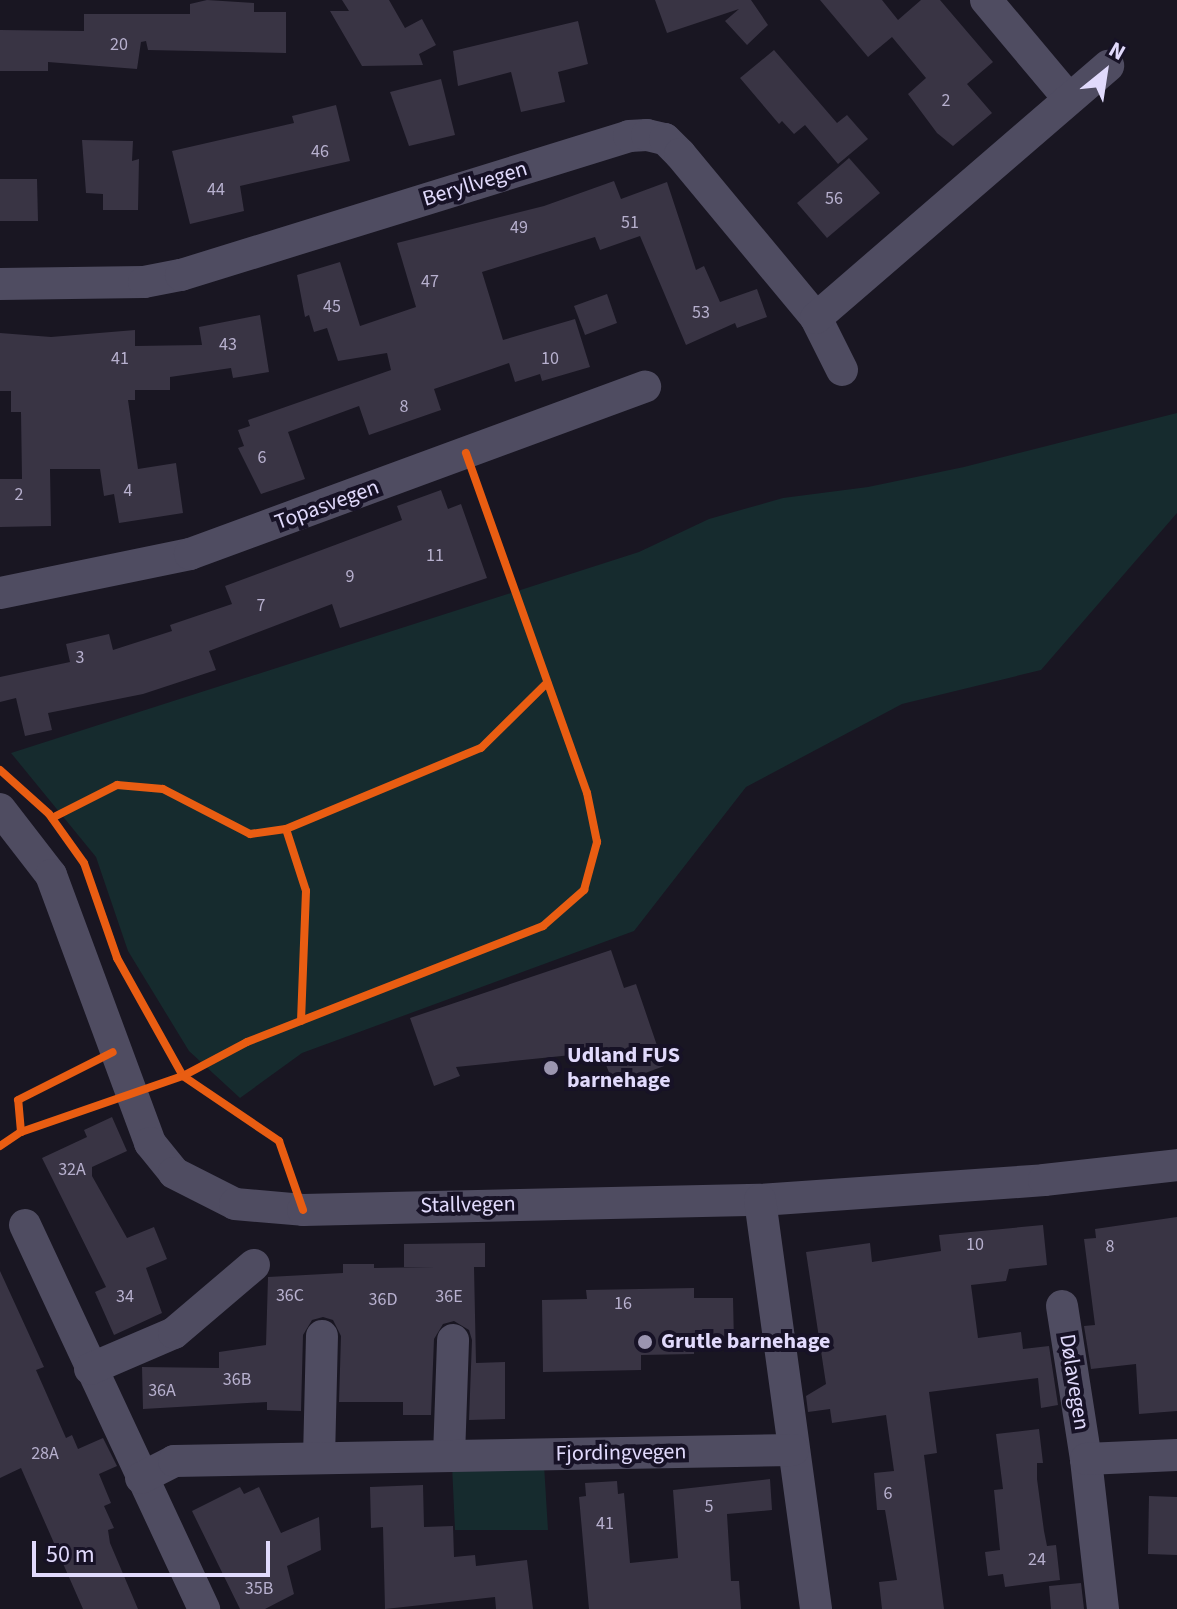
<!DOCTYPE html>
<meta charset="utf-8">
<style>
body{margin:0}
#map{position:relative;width:1177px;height:1609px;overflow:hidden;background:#191622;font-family:"Source Sans 3",sans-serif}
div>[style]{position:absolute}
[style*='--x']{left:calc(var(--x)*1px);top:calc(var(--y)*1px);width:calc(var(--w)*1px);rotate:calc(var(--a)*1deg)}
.green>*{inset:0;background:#162b2e}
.building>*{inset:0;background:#393444}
.minor>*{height:32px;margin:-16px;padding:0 16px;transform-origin:16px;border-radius:16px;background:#4f4c61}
.cycleway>*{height:8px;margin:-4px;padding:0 4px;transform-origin:4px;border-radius:4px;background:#e95d12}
.dots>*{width:22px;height:22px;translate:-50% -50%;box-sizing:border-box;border:4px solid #171226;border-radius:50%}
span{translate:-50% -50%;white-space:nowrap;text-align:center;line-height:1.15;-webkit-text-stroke:8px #171226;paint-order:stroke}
.number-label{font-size:18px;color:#b7b0ce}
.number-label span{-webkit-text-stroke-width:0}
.street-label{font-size:22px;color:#e1dafc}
.poi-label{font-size:22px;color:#e1dafc;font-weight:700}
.left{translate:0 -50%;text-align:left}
.north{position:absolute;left:1065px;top:32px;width:80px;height:80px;-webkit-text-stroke:6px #171226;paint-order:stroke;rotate:30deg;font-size:22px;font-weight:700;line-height:32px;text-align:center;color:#e1dafc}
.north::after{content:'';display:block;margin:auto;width:28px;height:36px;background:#e1dafc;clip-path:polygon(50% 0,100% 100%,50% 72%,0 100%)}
.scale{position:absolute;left:32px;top:1541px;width:238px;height:36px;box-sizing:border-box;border:4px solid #e1dafc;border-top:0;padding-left:10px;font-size:24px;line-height:28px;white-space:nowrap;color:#e1dafc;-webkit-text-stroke:6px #171226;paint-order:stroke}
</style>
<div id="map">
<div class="green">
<div style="clip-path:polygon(1177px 413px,1177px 513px,1041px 670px,902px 704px,746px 787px,634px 931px,302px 1053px,240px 1098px,189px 1051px,128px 951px,96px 857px,11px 753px,639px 552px,709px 519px,783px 498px,868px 487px,964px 467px)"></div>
<div style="clip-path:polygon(452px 1465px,544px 1465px,548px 1530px,455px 1530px)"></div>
</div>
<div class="building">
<div style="clip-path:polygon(207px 0,254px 3px,254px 12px,286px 12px,286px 53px,148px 50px,146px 41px,141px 42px,137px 69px,48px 62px,48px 71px,0 71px,0 30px,84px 31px,84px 14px,190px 14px,190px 4px)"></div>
<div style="clip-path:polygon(342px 0,389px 0,405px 28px,422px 19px,436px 45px,419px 54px,423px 65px,362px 66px,330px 11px,349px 11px)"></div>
<div style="clip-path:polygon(655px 0,751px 0,768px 25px,747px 45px,725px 21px,739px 9px,667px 33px)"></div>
<div style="clip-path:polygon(820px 0,882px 0,898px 20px,921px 0,940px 0,993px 62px,967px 84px,992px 113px,953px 146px,937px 133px,908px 94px,926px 78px,892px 37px,868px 57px)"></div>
<div style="clip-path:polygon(578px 21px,588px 64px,558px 72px,565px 102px,521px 112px,511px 72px,458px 86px,453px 51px)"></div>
<div style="clip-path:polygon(774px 50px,837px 123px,847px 115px,868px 139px,838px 164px,805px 125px,794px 134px,782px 121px,779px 124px,740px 78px)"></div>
<div style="clip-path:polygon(441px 79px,455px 135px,409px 146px,390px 92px)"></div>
<div style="clip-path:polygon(336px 105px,350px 161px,240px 186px,244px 211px,190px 224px,172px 151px,294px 123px,292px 116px)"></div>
<div style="clip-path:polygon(82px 140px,133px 141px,132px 161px,139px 159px,138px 210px,103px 210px,103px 194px,86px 193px)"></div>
<div style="clip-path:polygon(849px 158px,880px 193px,827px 238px,797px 203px)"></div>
<div style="clip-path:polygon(0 179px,37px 179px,38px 221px,0 221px)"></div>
<div style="clip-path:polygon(614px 181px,621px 199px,667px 182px,696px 270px,704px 266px,720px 302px,757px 289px,767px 317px,737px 328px,735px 323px,686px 345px,640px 236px,600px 250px,595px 237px,482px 272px,503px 340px,575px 319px,590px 367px,542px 381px,540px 374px,515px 382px,509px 363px,434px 389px,441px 410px,369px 435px,359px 406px,288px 432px,305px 479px,261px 494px,238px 448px,244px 446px,238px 430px,250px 426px,248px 420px,391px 370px,387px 353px,338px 361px,327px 328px,314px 332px,309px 315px,305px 317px,297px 275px,340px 262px,360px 326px,416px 307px,397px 243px,544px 206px)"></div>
<div style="clip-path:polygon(607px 294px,617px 323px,585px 335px,574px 306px)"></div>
<div style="clip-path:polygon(260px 315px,269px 372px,233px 378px,231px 368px,170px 377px,170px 390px,135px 390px,135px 400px,128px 400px,138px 469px,176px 463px,183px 513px,119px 523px,114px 494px,104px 496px,100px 469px,50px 469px,51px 526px,0 527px,0 479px,22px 479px,21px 412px,11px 412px,11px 391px,0 391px,0 333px,51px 337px,135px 330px,135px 346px,202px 345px,199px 327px)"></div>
<div style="clip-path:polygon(441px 490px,448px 509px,461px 504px,487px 578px,340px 628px,332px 604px,209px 651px,216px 670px,143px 694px,48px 713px,52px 730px,25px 736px,16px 698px,0 702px,0 677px,70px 662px,66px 644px,109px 634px,113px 650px,172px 631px,170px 625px,232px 604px,225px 586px,402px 520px,397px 506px)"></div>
<div style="clip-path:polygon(611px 950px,624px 988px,636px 984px,664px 1066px,624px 1081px,621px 1072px,610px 1075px,601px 1052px,456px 1067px,460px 1076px,434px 1086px,410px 1018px)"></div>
<div style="clip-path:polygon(112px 1117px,127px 1151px,92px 1167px,92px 1176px,127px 1238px,154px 1227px,167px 1259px,146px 1268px,162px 1313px,114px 1335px,95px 1292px,106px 1287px,42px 1158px,87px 1137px,84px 1130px)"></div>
<div style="clip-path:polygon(1177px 1217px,1177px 1411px,1139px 1414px,1136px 1364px,1091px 1369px,1084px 1326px,1095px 1325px,1084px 1239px,1096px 1238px,1095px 1229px)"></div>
<div style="clip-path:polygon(1043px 1225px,1047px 1265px,1009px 1269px,1006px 1281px,971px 1285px,978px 1338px,1021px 1332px,1023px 1349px,1049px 1346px,1058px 1405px,1041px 1408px,1038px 1378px,929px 1392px,937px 1453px,924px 1455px,944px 1609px,882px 1609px,879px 1582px,897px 1580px,885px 1510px,877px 1510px,874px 1473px,894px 1471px,886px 1415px,832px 1423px,830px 1409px,808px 1412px,806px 1396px,826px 1384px,806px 1252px,870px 1243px,872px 1262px,941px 1251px,939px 1235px)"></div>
<div style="clip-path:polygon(485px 1243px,485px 1267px,474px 1267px,476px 1363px,505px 1362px,505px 1419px,469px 1420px,472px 1340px,469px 1330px,454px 1321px,443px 1324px,434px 1339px,431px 1415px,403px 1415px,403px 1402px,339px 1402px,341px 1336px,333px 1320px,323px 1317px,312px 1320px,303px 1335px,301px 1411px,267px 1410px,267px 1402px,143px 1409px,142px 1367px,219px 1368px,219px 1352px,266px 1345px,268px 1277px,343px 1273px,343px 1264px,374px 1264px,374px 1268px,435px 1267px,404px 1267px,404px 1244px)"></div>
<div style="clip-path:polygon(0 1271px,44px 1367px,36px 1370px,66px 1438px,72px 1435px,78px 1449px,103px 1438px,117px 1466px,99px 1474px,111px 1503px,104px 1506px,114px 1528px,108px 1530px,110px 1543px,138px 1609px,83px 1609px,21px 1468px,0 1478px)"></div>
<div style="clip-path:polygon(694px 1288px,694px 1298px,733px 1298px,734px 1343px,694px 1343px,694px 1354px,641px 1355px,641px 1370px,543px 1372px,542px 1300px,587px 1299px,586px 1290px)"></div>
<div style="clip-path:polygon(1039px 1429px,1043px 1463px,1037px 1463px,1037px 1479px,1044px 1531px,1047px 1546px,1056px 1545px,1060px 1580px,1005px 1587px,1003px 1574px,988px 1576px,985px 1552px,1000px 1550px,994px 1490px,1003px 1489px,996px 1434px)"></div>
<div style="clip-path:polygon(770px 1479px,772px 1510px,727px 1514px,731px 1581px,739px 1581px,741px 1609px,589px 1609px,579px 1497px,586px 1496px,585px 1483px,617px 1481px,618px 1494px,624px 1493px,630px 1563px,678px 1558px,673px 1490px)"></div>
<div style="clip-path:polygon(423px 1485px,424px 1527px,453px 1526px,454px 1557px,475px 1555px,476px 1566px,527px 1560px,533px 1609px,496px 1609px,495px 1597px,385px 1609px,383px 1527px,371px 1528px,370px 1487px)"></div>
<div style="clip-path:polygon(240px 1487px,244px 1494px,259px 1487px,281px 1533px,319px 1517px,321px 1550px,287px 1566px,294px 1594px,265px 1609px,240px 1609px,192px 1511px)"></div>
<div style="clip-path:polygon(1149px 1496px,1177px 1497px,1177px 1555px,1148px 1554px)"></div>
<div style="clip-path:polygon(1081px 1583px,1084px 1609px,1051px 1609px,1049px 1586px)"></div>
</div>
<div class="minor">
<div style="--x:986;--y:0;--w:129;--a:50"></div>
<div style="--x:0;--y:284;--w:144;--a:-0.8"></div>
<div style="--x:144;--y:282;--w:38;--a:-11"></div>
<div style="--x:181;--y:275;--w:469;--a:-17.2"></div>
<div style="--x:629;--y:136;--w:18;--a:-3"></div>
<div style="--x:647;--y:135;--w:18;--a:13"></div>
<div style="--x:665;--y:139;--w:21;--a:45"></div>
<div style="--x:680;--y:154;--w:213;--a:50.3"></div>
<div style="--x:816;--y:318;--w:58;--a:63.4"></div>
<div style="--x:816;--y:318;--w:386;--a:-40.8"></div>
<div style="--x:0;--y:593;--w:194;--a:-11.6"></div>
<div style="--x:190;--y:554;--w:485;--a:-20.2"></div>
<div style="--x:0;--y:809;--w:83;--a:52.3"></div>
<div style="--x:51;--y:875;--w:286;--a:69.7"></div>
<div style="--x:150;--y:1143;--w:38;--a:51"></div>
<div style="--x:174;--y:1173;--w:68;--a:26.9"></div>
<div style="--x:235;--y:1204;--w:68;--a:5"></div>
<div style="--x:303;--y:1210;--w:457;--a:-1.3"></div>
<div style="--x:760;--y:1200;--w:285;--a:-4"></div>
<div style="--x:1044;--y:1180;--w:134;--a:-6.4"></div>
<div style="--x:760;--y:1200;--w:413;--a:82.2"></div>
<div style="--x:25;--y:1225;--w:424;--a:65"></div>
<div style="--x:1062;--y:1306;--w:155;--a:81.1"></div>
<div style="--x:90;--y:1369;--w:91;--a:-23.2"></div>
<div style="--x:174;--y:1333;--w:105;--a:-40.4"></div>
<div style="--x:449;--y:1456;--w:116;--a:-88"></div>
<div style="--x:319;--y:1458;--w:122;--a:-88.6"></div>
<div style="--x:141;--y:1478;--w:37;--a:-27"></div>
<div style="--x:174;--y:1461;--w:619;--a:-1.02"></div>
<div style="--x:1103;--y:1609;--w:151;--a:-96.5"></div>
<div style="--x:1086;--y:1459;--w:91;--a:-2.5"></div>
</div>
<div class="cycleway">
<div style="--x:0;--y:770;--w:66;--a:41.9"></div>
<div style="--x:49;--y:814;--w:60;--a:54.5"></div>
<div style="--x:84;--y:863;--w:101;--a:70.8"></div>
<div style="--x:117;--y:958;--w:135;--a:60.8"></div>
<div style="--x:183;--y:1076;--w:116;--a:34.1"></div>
<div style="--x:279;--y:1141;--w:73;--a:70.8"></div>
<div style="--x:52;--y:818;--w:73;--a:-26.9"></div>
<div style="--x:117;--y:785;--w:46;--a:5"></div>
<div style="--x:163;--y:789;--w:98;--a:27.3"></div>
<div style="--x:250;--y:834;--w:36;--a:-8"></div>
<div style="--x:286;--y:829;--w:211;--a:-22.6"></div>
<div style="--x:481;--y:748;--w:93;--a:-44.6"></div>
<div style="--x:286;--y:829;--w:65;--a:72.1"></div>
<div style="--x:306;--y:891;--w:130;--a:92.2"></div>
<div style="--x:21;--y:1132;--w:171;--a:-19.1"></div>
<div style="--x:183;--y:1076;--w:72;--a:-28"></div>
<div style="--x:247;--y:1042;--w:318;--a:-21.4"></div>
<div style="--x:543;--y:926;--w:55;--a:-41.3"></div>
<div style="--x:584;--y:890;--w:50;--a:-74.8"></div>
<div style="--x:597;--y:842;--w:50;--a:-101.5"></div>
<div style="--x:587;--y:793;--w:361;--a:-109.6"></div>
<div style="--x:0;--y:1146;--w:25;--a:-34"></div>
<div style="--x:21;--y:1132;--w:32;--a:-95"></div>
<div style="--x:18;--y:1100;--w:106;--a:-26.8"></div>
</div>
<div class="dots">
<div style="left:551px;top:1068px;background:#9b95b0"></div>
<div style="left:645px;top:1342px;background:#9b95b0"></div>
</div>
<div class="number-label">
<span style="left:119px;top:45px">20</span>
<span style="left:946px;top:101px">2</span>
<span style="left:320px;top:152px">46</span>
<span style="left:216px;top:190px">44</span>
<span style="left:834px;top:199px">56</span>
<span style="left:630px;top:223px">51</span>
<span style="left:519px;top:228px">49</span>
<span style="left:430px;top:282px">47</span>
<span style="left:332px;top:307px">45</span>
<span style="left:701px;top:313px">53</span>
<span style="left:228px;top:345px">43</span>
<span style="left:120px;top:359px">41</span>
<span style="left:550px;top:359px">10</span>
<span style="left:404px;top:407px">8</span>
<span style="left:262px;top:458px">6</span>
<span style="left:128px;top:491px">4</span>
<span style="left:19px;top:495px">2</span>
<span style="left:435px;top:556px">11</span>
<span style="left:350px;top:577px">9</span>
<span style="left:261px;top:606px">7</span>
<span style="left:80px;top:658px">3</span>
<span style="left:72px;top:1170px">32A</span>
<span style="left:975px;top:1245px">10</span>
<span style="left:1110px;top:1247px">8</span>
<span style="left:290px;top:1296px">36C</span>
<span style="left:125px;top:1297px">34</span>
<span style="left:449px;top:1297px">36E</span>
<span style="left:383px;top:1300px">36D</span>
<span style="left:623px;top:1304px">16</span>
<span style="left:237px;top:1380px">36B</span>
<span style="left:162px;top:1391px">36A</span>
<span style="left:45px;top:1454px">28A</span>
<span style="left:888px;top:1494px">6</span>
<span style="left:709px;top:1507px">5</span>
<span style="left:605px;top:1524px">41</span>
<span style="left:1037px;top:1560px">24</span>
<span style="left:259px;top:1589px">35B</span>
</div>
<div class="street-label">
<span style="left:475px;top:184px;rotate:-17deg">Beryllvegen</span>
<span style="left:327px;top:505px;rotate:-20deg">Topasvegen</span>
<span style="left:468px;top:1205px;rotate:-1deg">Stallvegen</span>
<span style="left:1074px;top:1382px;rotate:81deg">Dølavegen</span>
<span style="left:621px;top:1453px;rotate:-1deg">Fjordingvegen</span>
</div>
<div class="poi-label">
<span class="left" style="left:567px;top:1068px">Udland FUS<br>barnehage</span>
<span class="left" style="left:661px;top:1342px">Grutle barnehage</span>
</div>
<div class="north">N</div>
<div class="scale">50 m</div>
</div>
